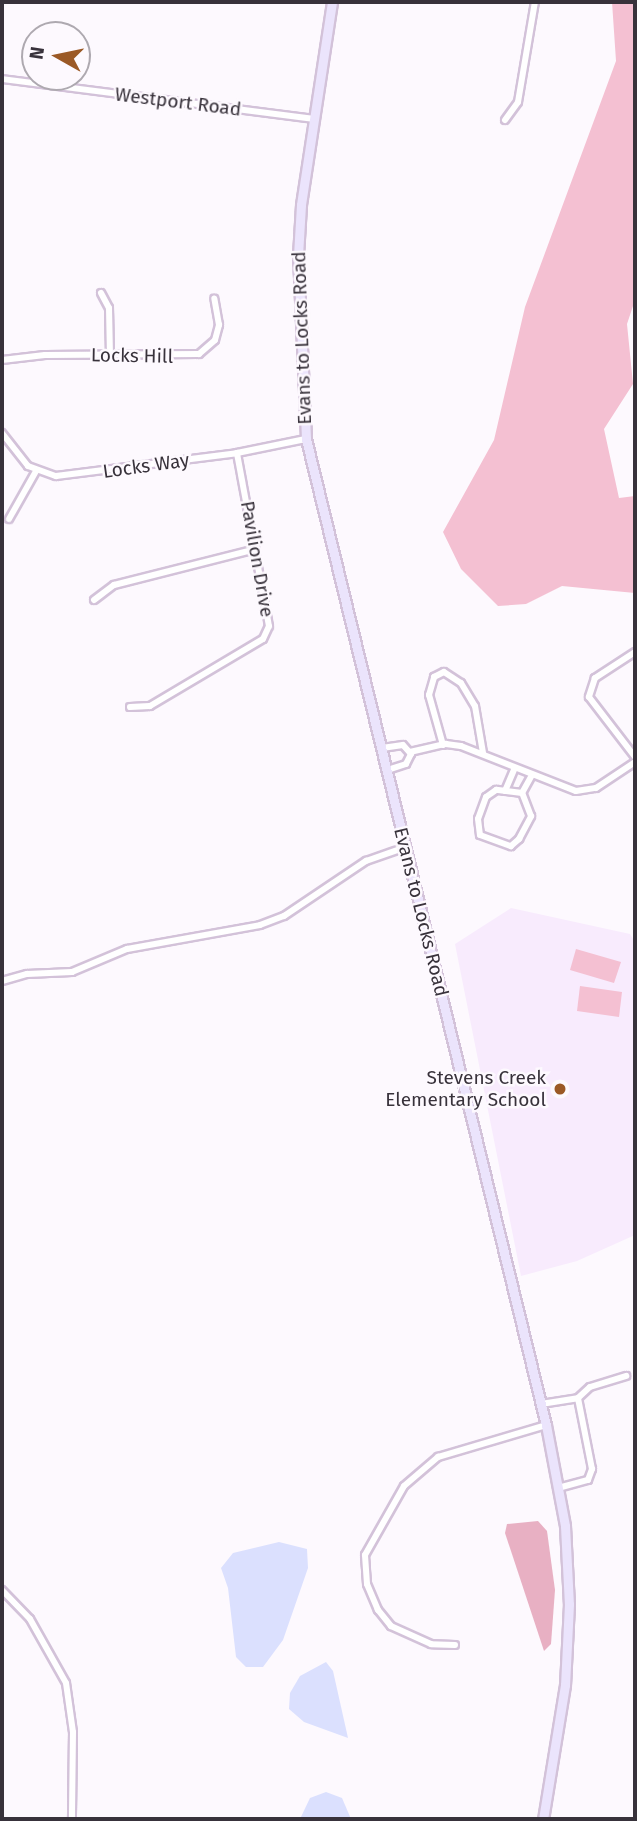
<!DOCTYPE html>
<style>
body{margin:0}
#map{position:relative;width:637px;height:1821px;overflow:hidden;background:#fdf9fe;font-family:"Fira Sans",sans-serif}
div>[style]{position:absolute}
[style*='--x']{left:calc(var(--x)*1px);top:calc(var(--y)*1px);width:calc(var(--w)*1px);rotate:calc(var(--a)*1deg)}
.built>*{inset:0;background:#f8ebfd}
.green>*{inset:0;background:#f4c0d2}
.forest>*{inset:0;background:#e8b0c3}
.water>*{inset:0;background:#dbe0fe}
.roads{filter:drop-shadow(2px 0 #d3c2d9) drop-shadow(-2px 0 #d3c2d9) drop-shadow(0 2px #d3c2d9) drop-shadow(0 -2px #d3c2d9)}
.street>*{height:6px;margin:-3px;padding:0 3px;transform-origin:3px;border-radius:3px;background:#fff}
.secondary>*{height:9px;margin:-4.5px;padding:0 4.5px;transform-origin:4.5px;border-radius:4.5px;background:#ebe4fc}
.dots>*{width:19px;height:19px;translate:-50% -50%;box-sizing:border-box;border:4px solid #fdf9fe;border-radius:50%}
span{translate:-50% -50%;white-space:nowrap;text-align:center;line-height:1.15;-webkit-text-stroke:5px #fdf9fe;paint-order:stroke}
.street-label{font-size:19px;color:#38323b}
.poi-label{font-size:19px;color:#38323b}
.right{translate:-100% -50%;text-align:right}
.frame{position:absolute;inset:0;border:4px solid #38323b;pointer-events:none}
.north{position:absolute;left:21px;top:21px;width:70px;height:70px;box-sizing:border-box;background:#fdf9fe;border:2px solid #aea9b0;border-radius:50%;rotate:279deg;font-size:19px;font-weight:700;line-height:28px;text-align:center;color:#38323b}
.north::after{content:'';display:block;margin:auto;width:24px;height:32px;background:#9b5926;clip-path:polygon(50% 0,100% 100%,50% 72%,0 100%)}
</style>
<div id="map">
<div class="built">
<div style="clip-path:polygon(511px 908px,630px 934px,635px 942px,635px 1235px,577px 1261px,521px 1276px,455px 944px)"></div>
</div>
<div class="green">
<div style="clip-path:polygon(612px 2px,635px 2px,635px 300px,627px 324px,633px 384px,604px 429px,619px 498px,635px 496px,635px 593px,562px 586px,526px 604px,498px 606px,461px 569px,443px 532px,494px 440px,525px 307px,616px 61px)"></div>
<div style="clip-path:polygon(576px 949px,621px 962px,614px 983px,570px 970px)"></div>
<div style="clip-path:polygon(580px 986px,622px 992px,619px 1017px,577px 1011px)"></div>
</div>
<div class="forest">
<div style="clip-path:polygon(538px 1521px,547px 1531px,555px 1590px,551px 1644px,544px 1651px,505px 1533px,507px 1524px)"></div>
</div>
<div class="water">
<div style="clip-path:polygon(279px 1542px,307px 1549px,308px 1568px,283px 1640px,263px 1667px,246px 1667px,236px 1657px,228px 1588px,221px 1568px,233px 1553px)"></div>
<div style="clip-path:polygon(326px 1662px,333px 1671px,348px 1738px,304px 1722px,289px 1709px,290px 1693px,300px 1676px)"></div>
<div style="clip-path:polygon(326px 1792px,342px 1798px,351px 1819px,300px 1819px,310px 1798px)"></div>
</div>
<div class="roads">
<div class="street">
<div style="--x:2;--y:79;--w:314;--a:7.3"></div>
<div style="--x:505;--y:120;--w:22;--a:-54"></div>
<div style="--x:518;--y:102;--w:101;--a:-80.4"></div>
<div style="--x:101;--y:293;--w:17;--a:62"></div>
<div style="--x:109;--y:308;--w:48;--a:88.8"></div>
<div style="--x:2;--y:360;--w:43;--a:-6.6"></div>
<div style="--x:45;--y:355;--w:154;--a:-0.4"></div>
<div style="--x:199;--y:354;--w:21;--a:-41"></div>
<div style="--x:215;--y:340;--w:16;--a:-75"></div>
<div style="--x:219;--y:325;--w:27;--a:-100"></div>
<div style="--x:2;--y:433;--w:42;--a:51.8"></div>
<div style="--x:28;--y:466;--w:30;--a:20"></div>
<div style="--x:56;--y:476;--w:182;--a:-7.2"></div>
<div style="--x:237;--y:453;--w:70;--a:-11.5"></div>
<div style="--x:9;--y:519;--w:55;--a:-60.6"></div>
<div style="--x:94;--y:600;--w:25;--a:-37"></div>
<div style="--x:114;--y:585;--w:146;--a:-14.2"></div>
<div style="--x:635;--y:652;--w:48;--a:147"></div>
<div style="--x:595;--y:678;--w:20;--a:108"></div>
<div style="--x:589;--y:697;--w:76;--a:52.5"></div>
<div style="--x:130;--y:707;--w:20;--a:-3"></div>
<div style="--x:150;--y:706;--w:131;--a:-30.7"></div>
<div style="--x:263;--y:639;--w:14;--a:-65"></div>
<div style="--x:269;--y:626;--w:176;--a:-100.5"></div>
<div style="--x:443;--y:745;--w:52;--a:-105.6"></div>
<div style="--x:429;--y:695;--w:19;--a:-74"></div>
<div style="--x:434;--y:677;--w:11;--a:-27"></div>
<div style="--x:444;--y:672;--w:20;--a:33"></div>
<div style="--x:461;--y:683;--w:27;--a:59"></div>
<div style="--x:475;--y:706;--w:48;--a:80.3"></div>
<div style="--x:382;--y:748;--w:21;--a:-8"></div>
<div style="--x:403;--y:745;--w:12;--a:48"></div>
<div style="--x:411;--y:754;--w:11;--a:117"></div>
<div style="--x:406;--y:764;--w:20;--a:162"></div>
<div style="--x:410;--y:752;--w:37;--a:-13"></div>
<div style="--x:446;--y:744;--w:15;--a:8"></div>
<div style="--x:461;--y:746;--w:123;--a:21.4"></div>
<div style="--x:576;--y:791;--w:20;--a:-9"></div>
<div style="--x:596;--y:788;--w:47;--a:-33.7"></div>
<div style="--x:505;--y:791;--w:25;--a:-67"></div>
<div style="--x:522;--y:793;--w:26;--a:-173"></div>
<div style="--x:496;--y:790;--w:12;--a:145"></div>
<div style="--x:486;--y:797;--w:23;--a:110"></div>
<div style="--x:478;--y:819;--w:16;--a:83"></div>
<div style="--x:480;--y:835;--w:33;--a:20"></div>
<div style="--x:511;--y:846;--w:11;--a:-41"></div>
<div style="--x:519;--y:839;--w:26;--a:-62"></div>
<div style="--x:531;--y:816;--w:25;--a:-111"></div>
<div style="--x:522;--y:793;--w:21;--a:-61"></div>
<div style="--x:2;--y:981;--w:26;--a:-16"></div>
<div style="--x:27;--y:974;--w:45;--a:-2.5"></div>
<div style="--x:72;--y:972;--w:60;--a:-22.7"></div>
<div style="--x:127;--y:949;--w:135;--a:-10.2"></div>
<div style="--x:260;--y:925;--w:26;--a:-21"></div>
<div style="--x:284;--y:916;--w:99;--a:-33.9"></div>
<div style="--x:366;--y:861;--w:42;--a:-19.3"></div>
<div style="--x:541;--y:1404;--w:37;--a:-9"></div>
<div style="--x:578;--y:1398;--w:16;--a:-43"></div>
<div style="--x:590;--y:1387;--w:38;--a:-17"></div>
<div style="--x:558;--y:1488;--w:31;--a:-15"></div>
<div style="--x:588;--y:1480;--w:12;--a:-70"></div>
<div style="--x:592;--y:1469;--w:72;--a:-101.2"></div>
<div style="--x:2;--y:1590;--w:40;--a:46"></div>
<div style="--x:30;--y:1619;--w:73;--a:60.6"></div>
<div style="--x:66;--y:1683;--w:49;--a:81.9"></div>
<div style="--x:73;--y:1732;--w:87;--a:90.7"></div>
<div style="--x:455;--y:1645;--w:24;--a:-178"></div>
<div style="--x:431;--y:1644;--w:44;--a:-155.8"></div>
<div style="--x:391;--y:1626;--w:21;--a:-129"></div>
<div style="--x:378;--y:1610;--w:28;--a:-113"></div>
<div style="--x:367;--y:1584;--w:29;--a:-94"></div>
<div style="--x:365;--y:1555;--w:79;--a:-60.5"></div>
<div style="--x:404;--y:1486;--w:45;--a:-40.5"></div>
<div style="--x:438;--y:1457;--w:113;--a:-16.5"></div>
</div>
<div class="secondary">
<div style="--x:332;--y:2;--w:205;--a:98.7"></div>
<div style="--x:301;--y:205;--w:50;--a:93.4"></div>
<div style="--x:298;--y:255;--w:184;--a:87.5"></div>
<div style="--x:306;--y:439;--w:1015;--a:76.32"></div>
<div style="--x:546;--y:1425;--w:103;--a:79.3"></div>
<div style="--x:565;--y:1526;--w:78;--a:87.1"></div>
<div style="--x:569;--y:1604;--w:81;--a:92.8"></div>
<div style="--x:565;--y:1685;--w:136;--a:99.3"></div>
</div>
</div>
<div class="dots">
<div style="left:560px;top:1089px;background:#9b5926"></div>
</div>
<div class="street-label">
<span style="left:178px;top:102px;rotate:7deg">Westport Road</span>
<span style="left:302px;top:338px;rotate:-92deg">Evans to Locks Road</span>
<span style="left:132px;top:356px;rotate:1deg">Locks Hill</span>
<span style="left:146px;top:466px;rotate:-8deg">Locks Way</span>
<span style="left:257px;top:559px;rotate:80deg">Pavilion Drive</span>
<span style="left:421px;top:912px;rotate:76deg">Evans to Locks Road</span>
</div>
<div class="poi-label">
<span class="right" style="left:546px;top:1089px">Stevens Creek<br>Elementary School</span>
</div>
<div class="frame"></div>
<div class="north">N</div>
</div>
